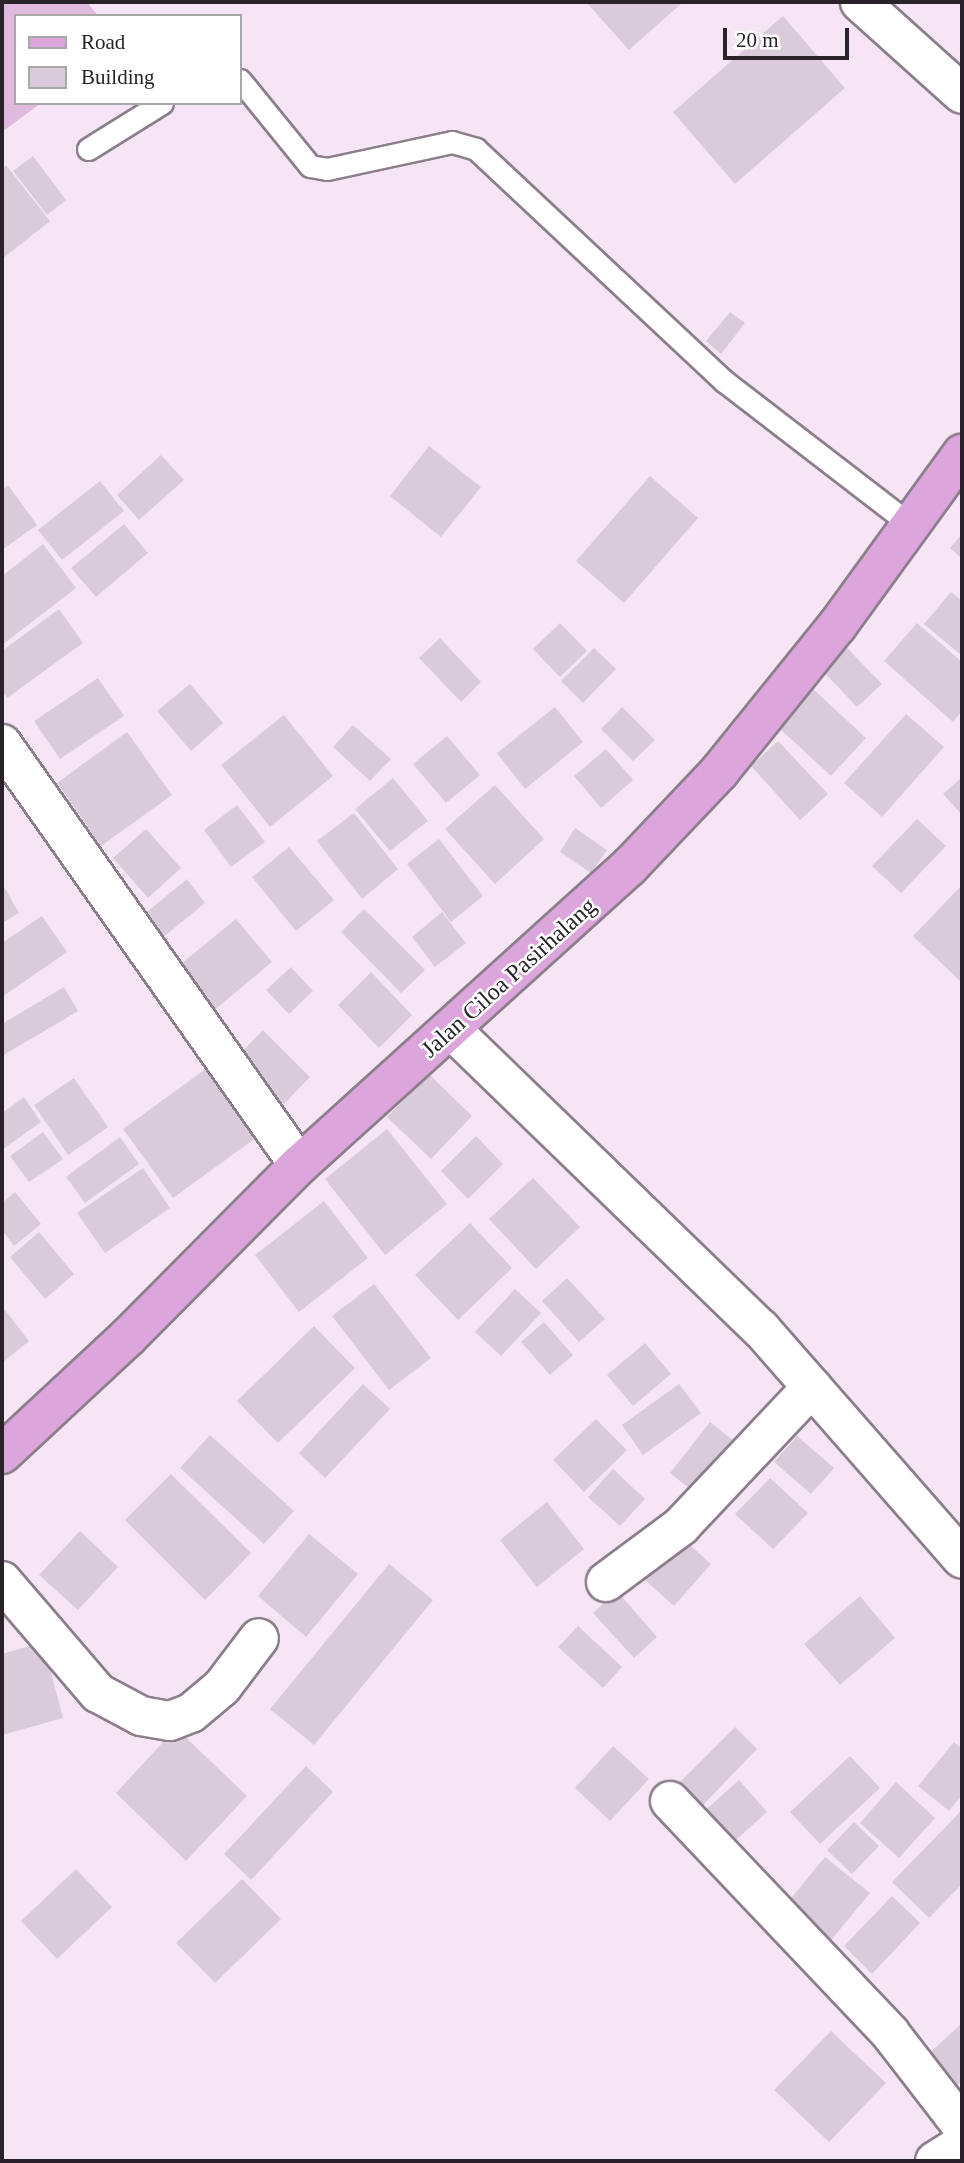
<!DOCTYPE html>
<style>
body{margin:0}
#map{position:relative;width:964px;height:2163px;overflow:hidden;background:#f6e6f5;font-family:Georgia,serif}
div>[style]{position:absolute}
[style*='--x']{left:calc(var(--x)*1px);top:calc(var(--y)*1px);width:calc(var(--w)*1px);rotate:calc(var(--a)*1deg)}
.green>*{inset:0;background:#e0b9df}
.building>*{inset:0;background:#dacbda}
.roads{filter:drop-shadow(2px 0 #8c7e8b) drop-shadow(-2px 0 #8c7e8b) drop-shadow(0 2px #8c7e8b) drop-shadow(0 -2px #8c7e8b)}
.lane>*{height:21px;margin:-10.5px;padding:0 10.5px;transform-origin:10.5px;border-radius:10.5px;background:#fff}
.street>*{height:38px;margin:-19px;padding:0 19px;transform-origin:19px;border-radius:19px;background:#fff}
.primary>*{height:38px;margin:-19px;padding:0 19px;transform-origin:19px;border-radius:19px;background:#dca6dd}
span{translate:-50% -50%;white-space:nowrap;text-align:center;line-height:1.15;-webkit-text-stroke:5px #fff;paint-order:stroke}
.street-label{font-size:24px;color:#292329}
.frame{position:absolute;inset:0;border:4px solid #292329;pointer-events:none}
.legend{position:absolute;left:14px;top:14px;width:228px;height:91px;box-sizing:border-box;background:#fff;border:2px solid #a9a7a9;margin:0;padding:9px 12px;list-style:none;font-size:21px;color:#292329}
.legend li{display:flex;align-items:center;gap:14px;height:35px}
.legend b{width:35px;border:2px solid #a9a7a9}
.scale{position:absolute;left:723px;top:28px;width:126px;height:32px;box-sizing:border-box;border:4px solid #292329;border-top:0;padding-left:9px;font-size:21px;line-height:24px;white-space:nowrap;color:#292329;-webkit-text-stroke:5px #fff;paint-order:stroke}
</style>
<div id="map">
<div class="green">
<div style="clip-path:polygon(2px 2px,87px 2px,98px 16px,16px 16px,16px 103px,41px 103px,2px 132px)"></div>
</div>
<div class="building">
<div style="clip-path:polygon(586px 2px,683px 2px,629px 50px)"></div>
<div style="clip-path:polygon(783px 16px,845px 88px,735px 184px,673px 112px)"></div>
<div style="clip-path:polygon(33px 156px,66px 200px,47px 215px,13px 171px)"></div>
<div style="clip-path:polygon(6px 165px,50px 221px,2px 259px,2px 169px)"></div>
<div style="clip-path:polygon(730px 312px,745px 323px,721px 354px,706px 341px)"></div>
<div style="clip-path:polygon(429px 446px,481px 487px,441px 537px,390px 496px)"></div>
<div style="clip-path:polygon(161px 455px,184px 480px,139px 520px,117px 495px)"></div>
<div style="clip-path:polygon(650px 476px,698px 518px,624px 603px,576px 561px)"></div>
<div style="clip-path:polygon(100px 481px,124px 511px,62px 560px,38px 530px)"></div>
<div style="clip-path:polygon(8px 485px,37px 525px,2px 550px,2px 490px)"></div>
<div style="clip-path:polygon(124px 524px,148px 553px,96px 597px,71px 568px)"></div>
<div style="clip-path:polygon(962px 534px,962px 559px,950px 548px)"></div>
<div style="clip-path:polygon(43px 544px,76px 588px,2px 645px,2px 576px)"></div>
<div style="clip-path:polygon(951px 592px,962px 601px,962px 656px,924px 624px)"></div>
<div style="clip-path:polygon(59px 609px,83px 643px,7px 698px,2px 690px,2px 651px)"></div>
<div style="clip-path:polygon(560px 623px,587px 651px,560px 677px,533px 649px)"></div>
<div style="clip-path:polygon(917px 623px,962px 662px,962px 711px,953px 722px,884px 661px)"></div>
<div style="clip-path:polygon(440px 638px,481px 682px,461px 702px,419px 658px)"></div>
<div style="clip-path:polygon(594px 648px,616px 669px,583px 703px,561px 681px)"></div>
<div style="clip-path:polygon(847px 648px,882px 684px,857px 707px,822px 670px)"></div>
<div style="clip-path:polygon(98px 678px,124px 716px,60px 759px,34px 721px)"></div>
<div style="clip-path:polygon(190px 684px,223px 723px,191px 751px,157px 711px)"></div>
<div style="clip-path:polygon(813px 689px,866px 738px,831px 776px,778px 727px)"></div>
<div style="clip-path:polygon(555px 707px,583px 742px,525px 789px,497px 753px)"></div>
<div style="clip-path:polygon(622px 707px,655px 740px,633px 761px,601px 729px)"></div>
<div style="clip-path:polygon(906px 714px,944px 747px,882px 817px,844px 783px)"></div>
<div style="clip-path:polygon(284px 715px,333px 776px,270px 827px,221px 765px)"></div>
<div style="clip-path:polygon(353px 725px,391px 759px,370px 781px,333px 747px)"></div>
<div style="clip-path:polygon(127px 732px,172px 795px,101px 846px,57px 783px)"></div>
<div style="clip-path:polygon(447px 736px,480px 775px,446px 803px,413px 764px)"></div>
<div style="clip-path:polygon(778px 741px,828px 794px,800px 820px,751px 766px)"></div>
<div style="clip-path:polygon(606px 749px,633px 780px,601px 808px,574px 776px)"></div>
<div style="clip-path:polygon(962px 777px,962px 815px,943px 794px)"></div>
<div style="clip-path:polygon(393px 778px,428px 821px,390px 851px,355px 809px)"></div>
<div style="clip-path:polygon(495px 785px,544px 839px,495px 884px,445px 829px)"></div>
<div style="clip-path:polygon(237px 805px,265px 842px,231px 867px,204px 830px)"></div>
<div style="clip-path:polygon(354px 813px,398px 869px,362px 899px,317px 841px)"></div>
<div style="clip-path:polygon(917px 819px,946px 846px,901px 893px,872px 866px)"></div>
<div style="clip-path:polygon(575px 828px,607px 850px,591px 873px,560px 852px)"></div>
<div style="clip-path:polygon(146px 829px,181px 868px,148px 898px,113px 858px)"></div>
<div style="clip-path:polygon(439px 839px,483px 896px,451px 922px,407px 864px)"></div>
<div style="clip-path:polygon(289px 847px,334px 900px,296px 931px,252px 877px)"></div>
<div style="clip-path:polygon(187px 879px,205px 903px,161px 939px,142px 916px)"></div>
<div style="clip-path:polygon(2px 883px,19px 913px,2px 923px)"></div>
<div style="clip-path:polygon(962px 885px,962px 983px,913px 936px)"></div>
<div style="clip-path:polygon(364px 909px,425px 970px,401px 993px,341px 932px)"></div>
<div style="clip-path:polygon(442px 912px,466px 943px,435px 967px,412px 937px)"></div>
<div style="clip-path:polygon(42px 916px,67px 952px,2px 997px,2px 943px)"></div>
<div style="clip-path:polygon(236px 919px,272px 962px,212px 1012px,176px 968px)"></div>
<div style="clip-path:polygon(291px 967px,313px 991px,289px 1014px,266px 990px)"></div>
<div style="clip-path:polygon(371px 972px,412px 1015px,379px 1048px,338px 1005px)"></div>
<div style="clip-path:polygon(64px 987px,78px 1011px,2px 1056px,2px 1024px)"></div>
<div style="clip-path:polygon(263px 1030px,310px 1077px,284px 1104px,237px 1057px)"></div>
<div style="clip-path:polygon(207px 1068px,257px 1137px,173px 1198px,123px 1129px)"></div>
<div style="clip-path:polygon(429px 1074px,472px 1116px,431px 1159px,387px 1117px)"></div>
<div style="clip-path:polygon(74px 1078px,108px 1127px,68px 1155px,34px 1105px)"></div>
<div style="clip-path:polygon(24px 1097px,41px 1122px,2px 1150px,2px 1113px)"></div>
<div style="clip-path:polygon(387px 1129px,447px 1204px,385px 1255px,325px 1179px)"></div>
<div style="clip-path:polygon(43px 1132px,63px 1159px,29px 1182px,10px 1156px)"></div>
<div style="clip-path:polygon(476px 1136px,503px 1164px,468px 1199px,441px 1171px)"></div>
<div style="clip-path:polygon(120px 1137px,139px 1164px,85px 1203px,66px 1177px)"></div>
<div style="clip-path:polygon(143px 1168px,170px 1208px,105px 1253px,77px 1213px)"></div>
<div style="clip-path:polygon(533px 1178px,580px 1227px,536px 1269px,489px 1219px)"></div>
<div style="clip-path:polygon(15px 1192px,41px 1224px,14px 1246px,2px 1230px,2px 1203px)"></div>
<div style="clip-path:polygon(324px 1201px,368px 1258px,299px 1312px,255px 1255px)"></div>
<div style="clip-path:polygon(470px 1223px,512px 1268px,458px 1320px,415px 1275px)"></div>
<div style="clip-path:polygon(39px 1232px,74px 1274px,45px 1299px,10px 1257px)"></div>
<div style="clip-path:polygon(567px 1278px,605px 1319px,579px 1342px,542px 1301px)"></div>
<div style="clip-path:polygon(374px 1284px,431px 1358px,389px 1390px,332px 1316px)"></div>
<div style="clip-path:polygon(515px 1289px,541px 1313px,501px 1356px,475px 1332px)"></div>
<div style="clip-path:polygon(2px 1306px,29px 1341px,2px 1363px)"></div>
<div style="clip-path:polygon(544px 1322px,573px 1355px,550px 1375px,521px 1342px)"></div>
<div style="clip-path:polygon(314px 1326px,355px 1368px,278px 1443px,237px 1401px)"></div>
<div style="clip-path:polygon(645px 1343px,671px 1374px,633px 1406px,607px 1375px)"></div>
<div style="clip-path:polygon(363px 1384px,390px 1409px,325px 1478px,299px 1453px)"></div>
<div style="clip-path:polygon(679px 1384px,701px 1413px,643px 1455px,622px 1425px)"></div>
<div style="clip-path:polygon(596px 1419px,627px 1450px,584px 1492px,553px 1460px)"></div>
<div style="clip-path:polygon(710px 1422px,739px 1445px,699px 1496px,670px 1473px)"></div>
<div style="clip-path:polygon(210px 1435px,294px 1511px,264px 1544px,180px 1468px)"></div>
<div style="clip-path:polygon(797px 1436px,834px 1468px,811px 1494px,774px 1462px)"></div>
<div style="clip-path:polygon(613px 1469px,645px 1499px,620px 1526px,588px 1497px)"></div>
<div style="clip-path:polygon(171px 1474px,251px 1553px,205px 1600px,125px 1520px)"></div>
<div style="clip-path:polygon(770px 1478px,808px 1513px,773px 1549px,735px 1514px)"></div>
<div style="clip-path:polygon(547px 1502px,584px 1549px,537px 1587px,500px 1540px)"></div>
<div style="clip-path:polygon(80px 1531px,118px 1567px,78px 1610px,39px 1575px)"></div>
<div style="clip-path:polygon(309px 1534px,358px 1574px,306px 1637px,258px 1596px)"></div>
<div style="clip-path:polygon(681px 1537px,711px 1564px,674px 1606px,644px 1579px)"></div>
<div style="clip-path:polygon(389px 1564px,433px 1600px,314px 1745px,270px 1709px)"></div>
<div style="clip-path:polygon(617px 1591px,657px 1637px,634px 1658px,593px 1613px)"></div>
<div style="clip-path:polygon(860px 1596px,895px 1638px,840px 1685px,804px 1644px)"></div>
<div style="clip-path:polygon(578px 1626px,622px 1667px,603px 1688px,558px 1647px)"></div>
<div style="clip-path:polygon(43px 1642px,63px 1718px,2px 1735px,2px 1654px)"></div>
<div style="clip-path:polygon(735px 1727px,757px 1749px,703px 1805px,680px 1782px)"></div>
<div style="clip-path:polygon(176px 1728px,247px 1796px,186px 1861px,116px 1793px)"></div>
<div style="clip-path:polygon(954px 1742px,962px 1749px,962px 1795px,949px 1811px,918px 1786px)"></div>
<div style="clip-path:polygon(613px 1746px,649px 1779px,610px 1821px,575px 1788px)"></div>
<div style="clip-path:polygon(850px 1756px,880px 1788px,820px 1844px,790px 1812px)"></div>
<div style="clip-path:polygon(306px 1766px,333px 1792px,251px 1880px,224px 1854px)"></div>
<div style="clip-path:polygon(739px 1780px,767px 1812px,727px 1848px,699px 1816px)"></div>
<div style="clip-path:polygon(896px 1782px,935px 1818px,899px 1858px,860px 1823px)"></div>
<div style="clip-path:polygon(960px 1812px,962px 1884px,929px 1918px,892px 1882px)"></div>
<div style="clip-path:polygon(854px 1822px,879px 1846px,852px 1874px,827px 1850px)"></div>
<div style="clip-path:polygon(825px 1857px,870px 1893px,827px 1945px,783px 1908px)"></div>
<div style="clip-path:polygon(76px 1869px,112px 1907px,57px 1959px,21px 1921px)"></div>
<div style="clip-path:polygon(242px 1879px,281px 1919px,215px 1983px,176px 1943px)"></div>
<div style="clip-path:polygon(892px 1896px,920px 1923px,872px 1974px,844px 1946px)"></div>
<div style="clip-path:polygon(962px 2023px,962px 2081px,949px 2093px,921px 2061px)"></div>
<div style="clip-path:polygon(831px 2031px,886px 2083px,829px 2142px,774px 2090px)"></div>
</div>
<div class="roads">
<div class="lane">
<div style="--x:240;--y:80;--w:111;--a:50.9"></div>
<div style="--x:310;--y:166;--w:17;--a:10"></div>
<div style="--x:327;--y:169;--w:128;--a:-12.2"></div>
<div style="--x:452;--y:142;--w:25;--a:16"></div>
<div style="--x:476;--y:149;--w:340;--a:43.1"></div>
<div style="--x:724;--y:381;--w:236;--a:37.6"></div>
<div style="--x:88;--y:149;--w:87;--a:-31.9"></div>
</div>
<div class="street">
<div style="--x:860;--y:2;--w:137;--a:42"></div>
<div style="--x:2;--y:744;--w:515;--a:54.8"></div>
<div style="--x:453;--y:1031;--w:429;--a:44.1"></div>
<div style="--x:761;--y:1329;--w:305;--a:48.8"></div>
<div style="--x:2;--y:1581;--w:148;--a:49.4"></div>
<div style="--x:98;--y:1693;--w:49;--a:28.1"></div>
<div style="--x:141;--y:1716;--w:29;--a:10"></div>
<div style="--x:170;--y:1721;--w:22;--a:-21"></div>
<div style="--x:191;--y:1713;--w:40;--a:-40"></div>
<div style="--x:222;--y:1687;--w:61;--a:-52.9"></div>
<div style="--x:606;--y:1582;--w:94;--a:-36.7"></div>
<div style="--x:681;--y:1526;--w:191;--a:-46.7"></div>
<div style="--x:670;--y:1801;--w:320;--a:46.5"></div>
<div style="--x:890;--y:2033;--w:118;--a:52.3"></div>
<div style="--x:935;--y:2161;--w:32;--a:-32"></div>
</div>
<div class="primary">
<div style="--x:2;--y:1454;--w:171;--a:-42.9"></div>
<div style="--x:127;--y:1338;--w:244;--a:-45.2"></div>
<div style="--x:299;--y:1165;--w:445;--a:-42.1"></div>
<div style="--x:629;--y:867;--w:131;--a:-46.5"></div>
<div style="--x:719;--y:772;--w:188;--a:-51.1"></div>
<div style="--x:837;--y:626;--w:213;--a:-54"></div>
</div>
</div>
<div class="street-label">
<span style="left:509px;top:978px;rotate:-42deg">Jalan Ciloa Pasirhalang</span>
</div>
<div class="frame"></div>
<ul class="legend">
<li><b style="height:9px;background:#dca6dd"></b>Road</li>
<li><b style="height:19px;background:#dacbda"></b>Building</li>
</ul>
<div class="scale">20 m</div>
</div>
